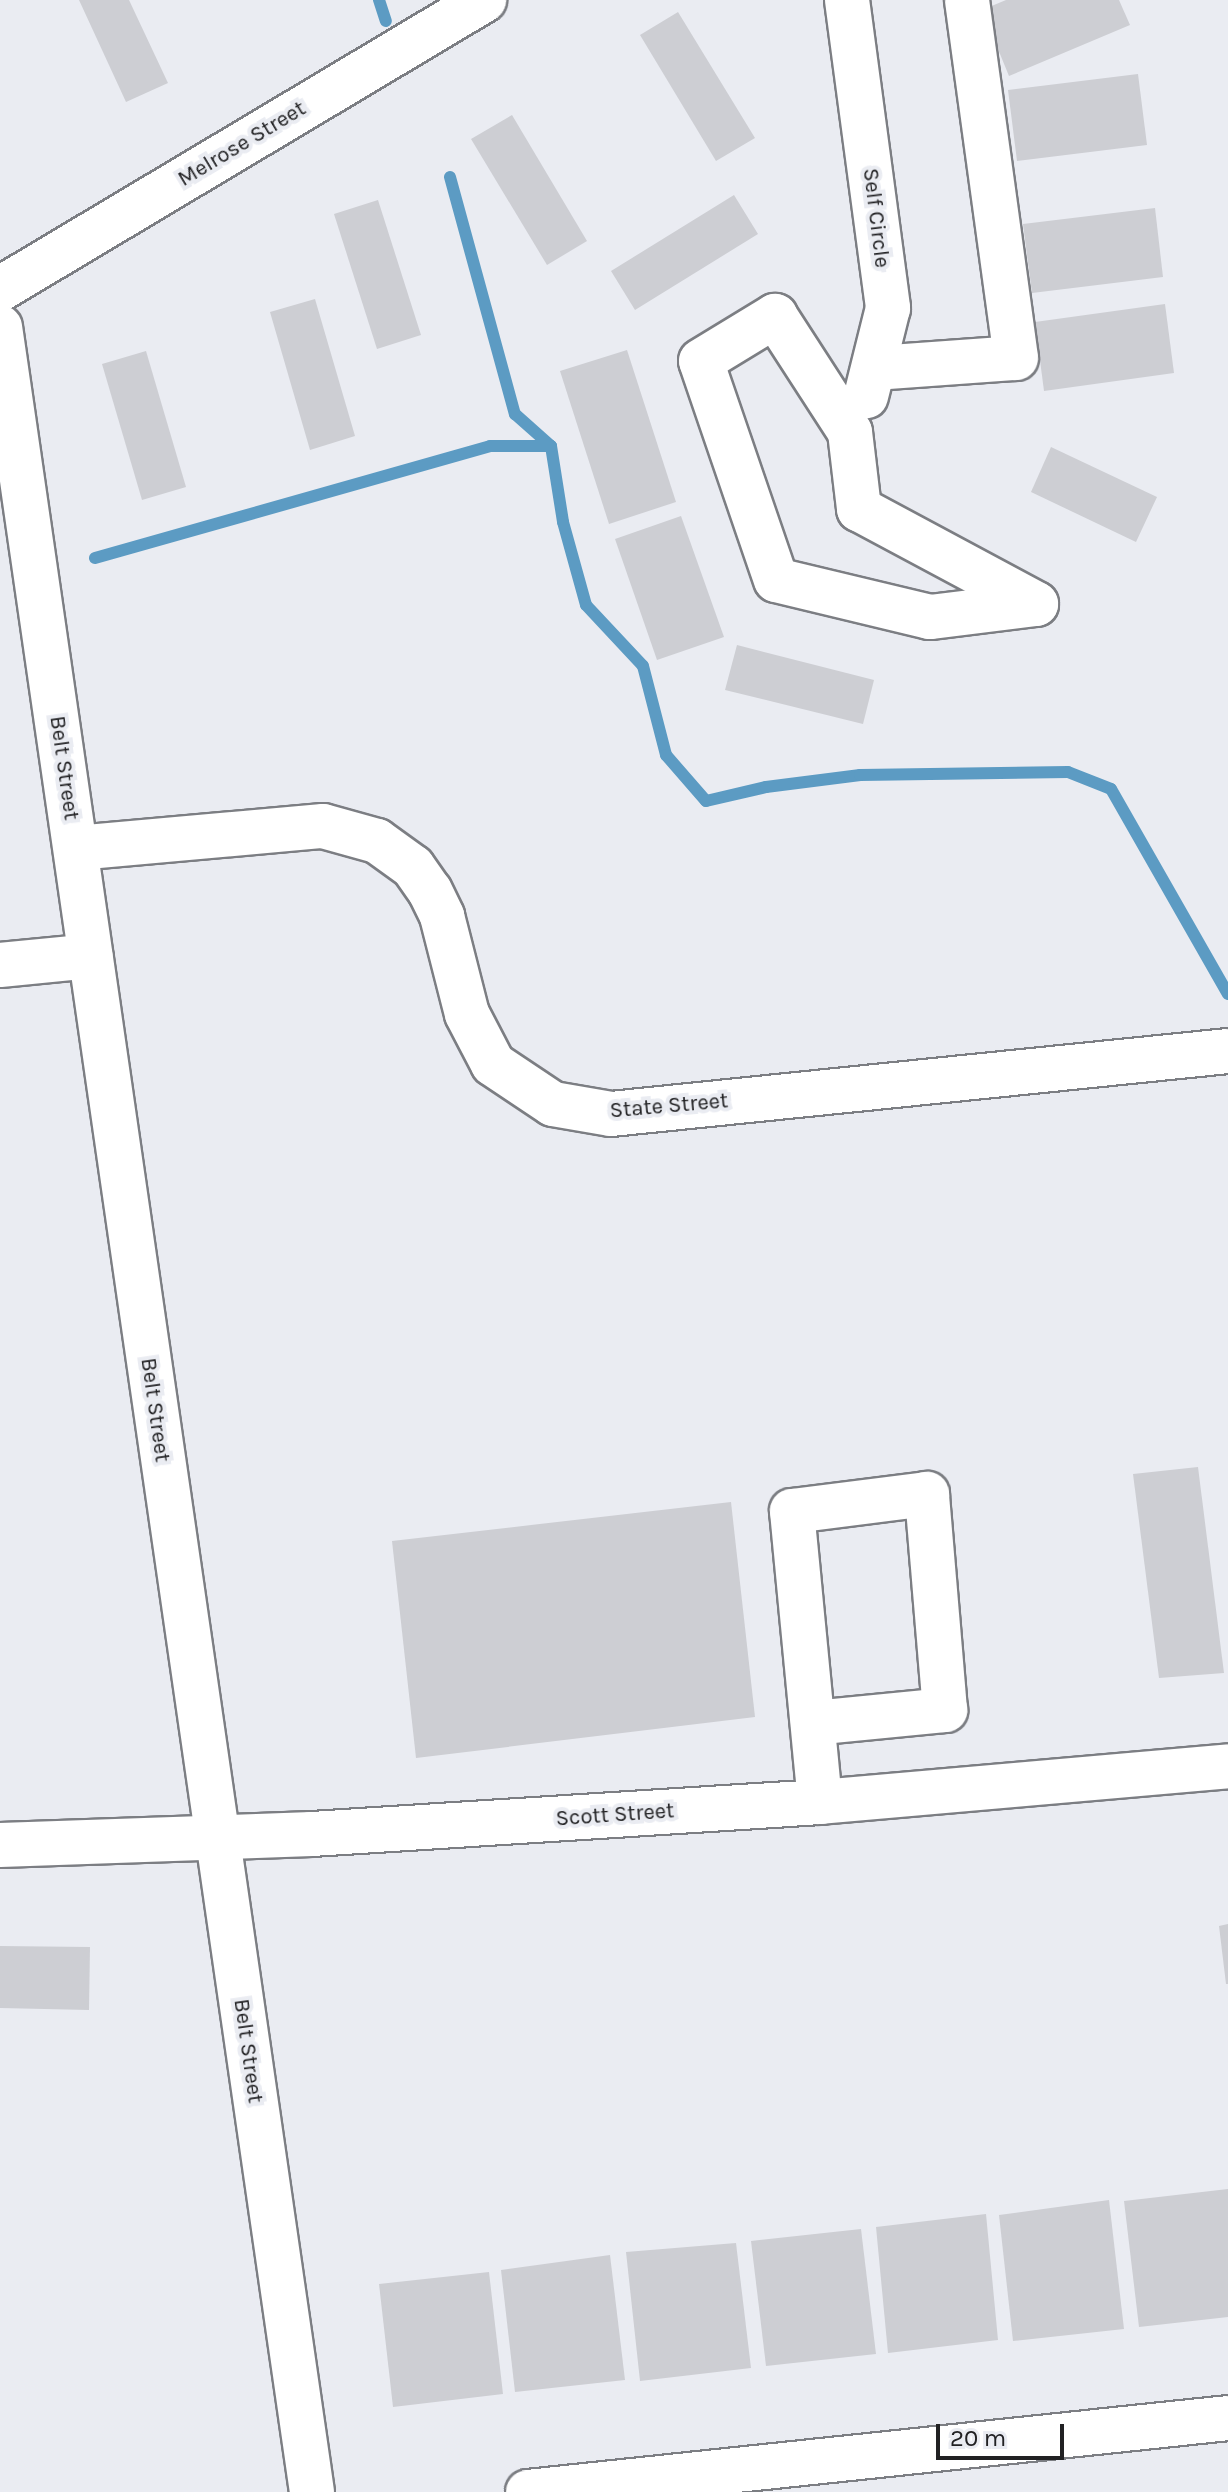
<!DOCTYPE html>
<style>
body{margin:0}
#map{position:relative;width:1228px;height:2492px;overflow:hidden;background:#eaecf2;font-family:Karla,sans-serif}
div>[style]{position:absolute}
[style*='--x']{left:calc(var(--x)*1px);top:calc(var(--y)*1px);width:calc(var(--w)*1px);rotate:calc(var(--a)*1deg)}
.stream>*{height:12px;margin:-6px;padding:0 6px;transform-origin:6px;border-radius:6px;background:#5c9bc3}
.building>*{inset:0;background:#cdced3}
.roads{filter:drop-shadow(2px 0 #7c7e83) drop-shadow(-2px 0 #7c7e83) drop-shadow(0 2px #7c7e83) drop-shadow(0 -2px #7c7e83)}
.minor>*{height:44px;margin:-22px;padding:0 22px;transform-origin:22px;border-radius:22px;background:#fff}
span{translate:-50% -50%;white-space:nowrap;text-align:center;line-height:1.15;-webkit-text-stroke:8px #eaecf2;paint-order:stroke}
.street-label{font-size:22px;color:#212123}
.scale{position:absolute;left:936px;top:2424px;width:128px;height:36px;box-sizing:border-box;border:4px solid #212123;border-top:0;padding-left:10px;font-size:24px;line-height:28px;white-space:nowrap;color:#212123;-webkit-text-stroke:6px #eaecf2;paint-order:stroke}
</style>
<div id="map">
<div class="stream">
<div style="--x:379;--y:0;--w:22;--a:72"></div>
<div style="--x:450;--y:177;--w:246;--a:74.7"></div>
<div style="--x:515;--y:414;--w:48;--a:41.6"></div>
<div style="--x:551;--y:446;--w:77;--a:81"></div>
<div style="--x:563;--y:522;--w:86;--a:74.5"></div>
<div style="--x:586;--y:605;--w:83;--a:46.9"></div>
<div style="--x:643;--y:666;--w:92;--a:75.5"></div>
<div style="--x:666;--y:755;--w:61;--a:49"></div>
<div style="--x:706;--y:801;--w:62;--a:-13.1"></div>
<div style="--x:766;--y:787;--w:95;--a:-7.3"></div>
<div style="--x:860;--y:775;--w:208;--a:-0.8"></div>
<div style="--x:1068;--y:772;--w:46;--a:21.6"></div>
<div style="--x:1111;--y:789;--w:236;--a:60.3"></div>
<div style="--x:95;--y:558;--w:411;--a:-15.8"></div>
<div style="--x:490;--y:446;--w:61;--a:0"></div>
</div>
<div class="building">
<div style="clip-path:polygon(79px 0,129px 0,168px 83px,126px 102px)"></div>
<div style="clip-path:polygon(1006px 0,1119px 0,1130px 25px,1009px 76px,982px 10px)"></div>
<div style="clip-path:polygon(678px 12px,755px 138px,716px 161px,640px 35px)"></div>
<div style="clip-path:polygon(1138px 74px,1147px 145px,1017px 161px,1008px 90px)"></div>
<div style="clip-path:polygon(512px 115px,587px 241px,547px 265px,471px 139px)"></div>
<div style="clip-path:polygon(734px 195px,758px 234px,635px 310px,611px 271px)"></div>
<div style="clip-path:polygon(378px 200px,421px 335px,377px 349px,334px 214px)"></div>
<div style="clip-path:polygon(1155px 208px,1163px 277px,1032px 293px,1023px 224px)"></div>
<div style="clip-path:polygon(315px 299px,355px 436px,310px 450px,270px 312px)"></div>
<div style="clip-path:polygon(1165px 304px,1174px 373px,1044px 391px,1035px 322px)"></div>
<div style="clip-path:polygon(627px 350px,676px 502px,609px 524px,560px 371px)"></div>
<div style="clip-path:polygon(146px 351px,186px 487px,142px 500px,102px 364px)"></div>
<div style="clip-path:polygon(1051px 447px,1157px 497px,1136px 542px,1031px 492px)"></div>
<div style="clip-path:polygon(681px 516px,724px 637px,657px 660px,615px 539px)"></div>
<div style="clip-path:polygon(737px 645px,874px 680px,863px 724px,725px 690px)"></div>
<div style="clip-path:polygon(1198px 1467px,1224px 1673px,1159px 1678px,1133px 1474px)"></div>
<div style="clip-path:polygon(731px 1502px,755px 1717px,416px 1758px,392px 1541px)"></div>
<div style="clip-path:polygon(1228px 1924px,1228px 1984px,1226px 1984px,1219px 1926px)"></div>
<div style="clip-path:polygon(0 1946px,90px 1947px,89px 2010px,0 2008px)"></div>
<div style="clip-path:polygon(1228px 2189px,1228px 2317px,1139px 2327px,1124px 2201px)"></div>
<div style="clip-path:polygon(1109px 2200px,1124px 2329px,1013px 2341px,999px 2215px)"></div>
<div style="clip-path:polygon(986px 2214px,998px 2340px,888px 2353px,876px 2227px)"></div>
<div style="clip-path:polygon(861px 2229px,876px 2354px,766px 2366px,751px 2241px)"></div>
<div style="clip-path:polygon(736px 2243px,751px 2368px,640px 2381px,626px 2252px)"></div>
<div style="clip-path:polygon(610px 2255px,625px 2380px,515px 2392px,501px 2270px)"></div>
<div style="clip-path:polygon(489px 2272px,503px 2394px,393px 2407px,379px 2284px)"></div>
</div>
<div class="roads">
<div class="minor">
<div style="--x:847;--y:0;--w:311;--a:82.4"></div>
<div style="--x:888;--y:308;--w:91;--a:104"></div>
<div style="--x:0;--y:289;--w:564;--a:-30.84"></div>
<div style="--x:775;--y:316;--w:138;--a:57.1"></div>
<div style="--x:850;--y:432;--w:78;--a:83.3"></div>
<div style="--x:859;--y:509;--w:201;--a:28.2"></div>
<div style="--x:1036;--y:604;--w:107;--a:173"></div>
<div style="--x:930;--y:617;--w:158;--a:-166.5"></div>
<div style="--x:776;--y:580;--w:231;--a:-108.9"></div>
<div style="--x:701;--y:361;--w:87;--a:-31.3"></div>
<div style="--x:0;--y:327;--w:2187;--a:81.8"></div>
<div style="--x:875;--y:368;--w:141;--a:-4.1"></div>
<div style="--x:1016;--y:358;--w:361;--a:-97.8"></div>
<div style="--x:76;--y:848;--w:248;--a:-5.1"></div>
<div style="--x:323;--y:826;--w:56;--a:15.5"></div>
<div style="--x:377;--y:841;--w:44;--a:35.8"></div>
<div style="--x:413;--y:867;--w:29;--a:55"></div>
<div style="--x:430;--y:891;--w:28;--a:64"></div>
<div style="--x:442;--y:916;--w:101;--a:75.7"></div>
<div style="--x:467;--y:1014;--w:56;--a:62.5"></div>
<div style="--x:493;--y:1064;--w:72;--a:33.7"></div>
<div style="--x:553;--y:1104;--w:59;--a:9.8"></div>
<div style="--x:611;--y:1114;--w:620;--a:-5.83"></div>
<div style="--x:0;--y:965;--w:91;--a:-5.6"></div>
<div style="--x:813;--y:1723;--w:133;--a:-5.6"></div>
<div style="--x:945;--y:1710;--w:217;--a:-94.8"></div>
<div style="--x:927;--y:1494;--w:136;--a:172.8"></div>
<div style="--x:792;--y:1511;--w:292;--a:84.5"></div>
<div style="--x:0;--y:1845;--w:312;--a:-2"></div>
<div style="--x:312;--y:1834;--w:509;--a:-3.6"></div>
<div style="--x:820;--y:1802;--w:410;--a:-5"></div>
<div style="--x:528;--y:2492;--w:704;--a:-6.03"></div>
</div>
</div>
<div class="street-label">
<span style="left:242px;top:144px;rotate:-31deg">Melrose Street</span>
<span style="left:876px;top:218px;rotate:83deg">Self Circle</span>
<span style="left:64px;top:768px;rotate:82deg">Belt Street</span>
<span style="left:669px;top:1106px;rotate:-5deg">State Street</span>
<span style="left:155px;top:1410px;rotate:82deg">Belt Street</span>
<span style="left:615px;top:1815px;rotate:-4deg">Scott Street</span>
<span style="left:248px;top:2051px;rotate:82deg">Belt Street</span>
</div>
<div class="scale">20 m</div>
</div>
